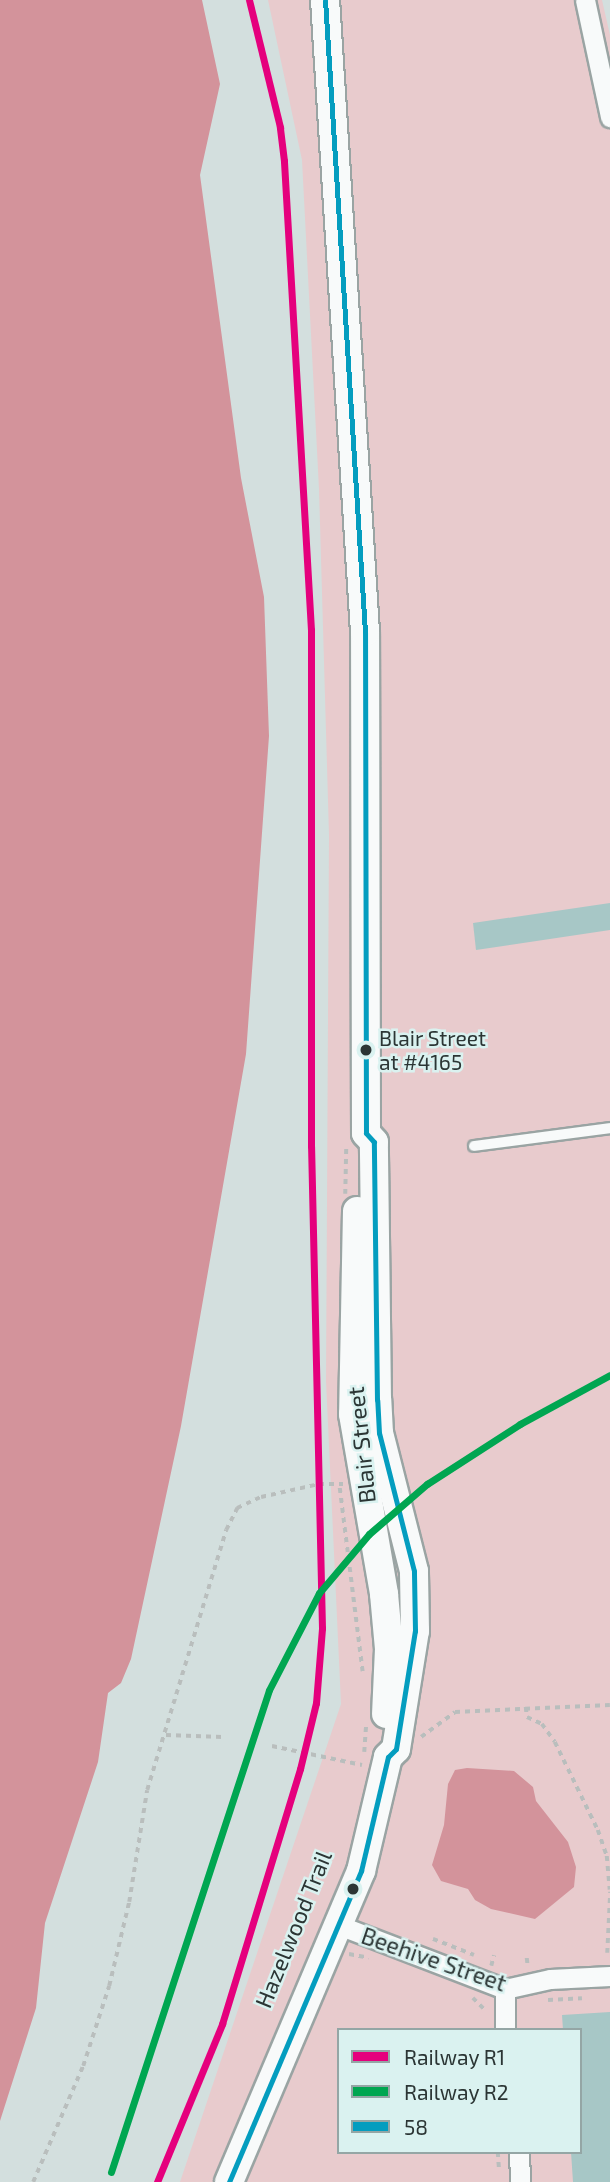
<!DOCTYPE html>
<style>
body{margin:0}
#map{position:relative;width:610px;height:2182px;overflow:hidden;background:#d3dfde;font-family:"Exo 2",sans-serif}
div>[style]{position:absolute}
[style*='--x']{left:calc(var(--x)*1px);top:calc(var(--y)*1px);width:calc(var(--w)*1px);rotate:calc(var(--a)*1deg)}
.green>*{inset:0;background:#e8cbcd}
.water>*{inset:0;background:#d3939b}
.building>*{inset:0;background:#a7c7c6}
.path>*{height:3.5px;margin-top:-1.75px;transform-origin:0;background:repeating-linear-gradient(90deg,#b9bebd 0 5px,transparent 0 10px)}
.roads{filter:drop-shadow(2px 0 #9aa4a3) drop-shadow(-2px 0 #9aa4a3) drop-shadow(0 2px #9aa4a3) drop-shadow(0 -2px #9aa4a3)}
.lane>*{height:10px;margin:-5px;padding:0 5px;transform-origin:5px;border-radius:5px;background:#f8fafa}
.street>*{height:19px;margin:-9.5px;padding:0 9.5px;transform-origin:9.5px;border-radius:9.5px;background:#f8fafa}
.secondary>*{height:28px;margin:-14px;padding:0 14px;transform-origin:14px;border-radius:14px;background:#f8fafa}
.bus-1>*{height:5px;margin:-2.5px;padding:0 2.5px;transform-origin:2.5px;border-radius:2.5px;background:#049dbf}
.rail-1>*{height:7px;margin:-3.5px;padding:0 3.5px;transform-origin:3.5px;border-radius:3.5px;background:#e5007d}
.rail-2>*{height:7px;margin:-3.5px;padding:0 3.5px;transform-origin:3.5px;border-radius:3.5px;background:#00a651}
.dots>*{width:19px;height:19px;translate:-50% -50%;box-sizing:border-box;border:4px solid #daf2f0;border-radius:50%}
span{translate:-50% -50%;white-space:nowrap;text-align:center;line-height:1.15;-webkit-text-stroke:5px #daf2f0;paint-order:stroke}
.bus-label{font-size:21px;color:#2b3534}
.left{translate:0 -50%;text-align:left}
.street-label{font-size:23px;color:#2b3534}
.legend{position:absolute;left:337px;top:2028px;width:245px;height:126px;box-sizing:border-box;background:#daf2f0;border:2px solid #94a6a5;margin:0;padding:9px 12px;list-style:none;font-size:21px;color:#2b3534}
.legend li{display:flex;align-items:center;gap:14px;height:35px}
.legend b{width:35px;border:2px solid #94a6a5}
</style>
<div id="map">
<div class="green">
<div style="clip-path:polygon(evenodd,268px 0,602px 0,610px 35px,610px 2182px,180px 2182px,341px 1704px,326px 1381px,329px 835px,319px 489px,302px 160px,268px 0,339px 2030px,580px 2030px,580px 2152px,339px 2152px,339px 2030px)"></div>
</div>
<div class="water">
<div style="clip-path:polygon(0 0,202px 0,220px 84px,200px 175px,241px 478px,264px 597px,269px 736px,246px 1054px,181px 1426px,131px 1659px,121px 1683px,108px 1693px,98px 1762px,45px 1923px,36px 2008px,0 2121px)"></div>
<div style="clip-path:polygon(467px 1768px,514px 1771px,533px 1787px,536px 1801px,568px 1842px,576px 1867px,574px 1887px,535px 1919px,491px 1909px,475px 1900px,468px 1889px,441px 1881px,432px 1865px,444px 1825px,448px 1784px,455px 1770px)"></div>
</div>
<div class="building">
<div style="clip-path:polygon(610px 903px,610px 930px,476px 950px,473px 923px)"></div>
<div style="clip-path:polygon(610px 2012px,610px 2182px,573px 2182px,571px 2152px,580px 2152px,580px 2030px,563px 2030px,562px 2015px)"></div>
</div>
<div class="path">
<div style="--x:345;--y:1194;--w:49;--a:-88.8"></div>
<div style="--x:340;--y:1488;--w:185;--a:82.9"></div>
<div style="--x:526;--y:1707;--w:10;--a:84"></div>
<div style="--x:527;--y:1717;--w:17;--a:25"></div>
<div style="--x:542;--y:1724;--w:22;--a:54"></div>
<div style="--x:555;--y:1742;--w:98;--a:64"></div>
<div style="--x:598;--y:1830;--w:28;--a:71"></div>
<div style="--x:607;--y:1856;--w:34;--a:85"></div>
<div style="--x:166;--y:1735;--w:57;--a:2"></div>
<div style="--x:421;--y:1737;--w:42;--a:-36.3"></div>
<div style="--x:455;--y:1712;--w:155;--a:-2.6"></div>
<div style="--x:272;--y:1746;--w:92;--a:11.9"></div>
<div style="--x:364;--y:1752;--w:27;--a:-86"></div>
<div style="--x:433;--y:1939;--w:44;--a:21.3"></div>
<div style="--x:607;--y:1953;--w:61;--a:-87.2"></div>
<div style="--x:349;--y:1954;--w:20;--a:11"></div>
<div style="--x:527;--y:1958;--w:9;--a:84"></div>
<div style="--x:491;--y:1966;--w:11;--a:-75"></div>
<div style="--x:473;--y:1998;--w:17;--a:45"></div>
<div style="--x:548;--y:2000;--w:34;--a:-3"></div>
<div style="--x:498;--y:2152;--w:16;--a:86"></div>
<div style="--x:33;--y:2182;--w:126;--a:-66.7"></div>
<div style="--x:83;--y:2066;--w:84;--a:-72"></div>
<div style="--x:109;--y:1986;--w:86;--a:-76.6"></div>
<div style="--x:129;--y:1902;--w:113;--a:-80.9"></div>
<div style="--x:147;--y:1790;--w:272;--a:-73.1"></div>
<div style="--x:226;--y:1530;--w:25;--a:-63"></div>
<div style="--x:237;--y:1508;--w:26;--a:-25"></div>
<div style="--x:261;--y:1497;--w:59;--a:-12.6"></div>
<div style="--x:319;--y:1484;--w:24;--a:0"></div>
</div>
<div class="roads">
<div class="lane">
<div style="--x:474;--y:1146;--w:137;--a:-7.5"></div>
</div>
<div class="street">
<div style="--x:585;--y:0;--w:120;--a:77.9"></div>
<div style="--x:341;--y:1926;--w:176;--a:21"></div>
<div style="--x:505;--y:1989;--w:46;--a:-12.5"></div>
<div style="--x:550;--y:1979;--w:60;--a:-2.9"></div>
<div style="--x:505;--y:2030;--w:41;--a:-90"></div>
<div style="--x:519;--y:2152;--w:30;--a:88"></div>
</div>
<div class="secondary">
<div style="--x:357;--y:1211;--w:203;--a:91.1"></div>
<div style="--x:353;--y:1414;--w:183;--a:80.2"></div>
<div style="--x:384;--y:1594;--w:55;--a:84.8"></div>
<div style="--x:389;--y:1649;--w:65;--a:92.6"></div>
<div style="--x:229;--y:2182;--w:338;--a:-67"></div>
<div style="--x:361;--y:1871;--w:117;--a:-76.7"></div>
<div style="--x:388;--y:1757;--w:11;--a:-45"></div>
<div style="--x:396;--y:1749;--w:120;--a:-80.9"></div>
<div style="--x:415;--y:1631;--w:60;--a:-91"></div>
<div style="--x:414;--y:1571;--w:142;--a:-104.2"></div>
<div style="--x:379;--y:1433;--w:33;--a:-93"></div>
<div style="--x:377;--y:1400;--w:258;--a:-90.7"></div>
<div style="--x:374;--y:1142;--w:12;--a:-132"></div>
<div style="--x:366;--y:1133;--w:501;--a:-90.11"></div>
<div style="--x:365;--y:632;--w:633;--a:-93.62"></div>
</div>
</div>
<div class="bus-1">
<div style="--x:229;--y:2182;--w:338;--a:-67"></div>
<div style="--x:361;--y:1871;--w:117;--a:-76.7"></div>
<div style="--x:388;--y:1757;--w:11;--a:-45"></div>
<div style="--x:396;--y:1749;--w:120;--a:-80.9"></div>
<div style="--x:415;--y:1631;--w:60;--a:-91"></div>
<div style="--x:414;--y:1571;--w:142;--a:-104.2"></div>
<div style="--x:379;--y:1433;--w:33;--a:-93"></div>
<div style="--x:377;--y:1400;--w:258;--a:-90.7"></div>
<div style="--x:374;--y:1142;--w:12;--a:-132"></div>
<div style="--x:366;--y:1133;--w:501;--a:-90.11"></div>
<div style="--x:365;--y:632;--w:633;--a:-93.62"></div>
</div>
<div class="rail-1">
<div style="--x:157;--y:2182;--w:171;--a:-67.6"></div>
<div style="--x:222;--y:2024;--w:267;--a:-73"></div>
<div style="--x:300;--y:1769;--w:68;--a:-76.4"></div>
<div style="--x:316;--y:1703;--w:75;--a:-85.4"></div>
<div style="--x:322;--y:1628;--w:482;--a:-91.3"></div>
<div style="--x:311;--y:1146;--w:516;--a:-90"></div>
<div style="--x:311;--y:630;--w:470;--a:-93.3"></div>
<div style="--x:284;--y:161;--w:34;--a:-97"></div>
<div style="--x:280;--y:127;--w:131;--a:-103.7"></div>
</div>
<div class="rail-2">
<div style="--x:111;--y:2172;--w:507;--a:-71.85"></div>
<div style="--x:269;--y:1690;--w:109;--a:-62.7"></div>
<div style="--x:319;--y:1593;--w:77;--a:-49.7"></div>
<div style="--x:369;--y:1534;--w:77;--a:-40.8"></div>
<div style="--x:427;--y:1484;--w:111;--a:-32.8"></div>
<div style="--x:520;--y:1424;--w:102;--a:-28.6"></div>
</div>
<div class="dots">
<div style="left:366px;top:1050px;background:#2b3534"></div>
<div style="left:353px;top:1889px;background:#2b3534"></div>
</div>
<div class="bus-label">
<span class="left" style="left:379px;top:1050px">Blair Street<br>at #4165</span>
</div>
<div class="street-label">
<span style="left:361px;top:1445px;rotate:-96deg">Blair Street</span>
<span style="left:293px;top:1929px;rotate:-68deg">Hazelwood Trail</span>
<span style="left:434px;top:1959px;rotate:19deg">Beehive Street</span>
</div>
<ul class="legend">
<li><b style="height:9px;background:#e5007d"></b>Railway R1</li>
<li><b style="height:9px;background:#00a651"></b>Railway R2</li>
<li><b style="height:9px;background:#049dbf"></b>58</li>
</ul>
</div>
